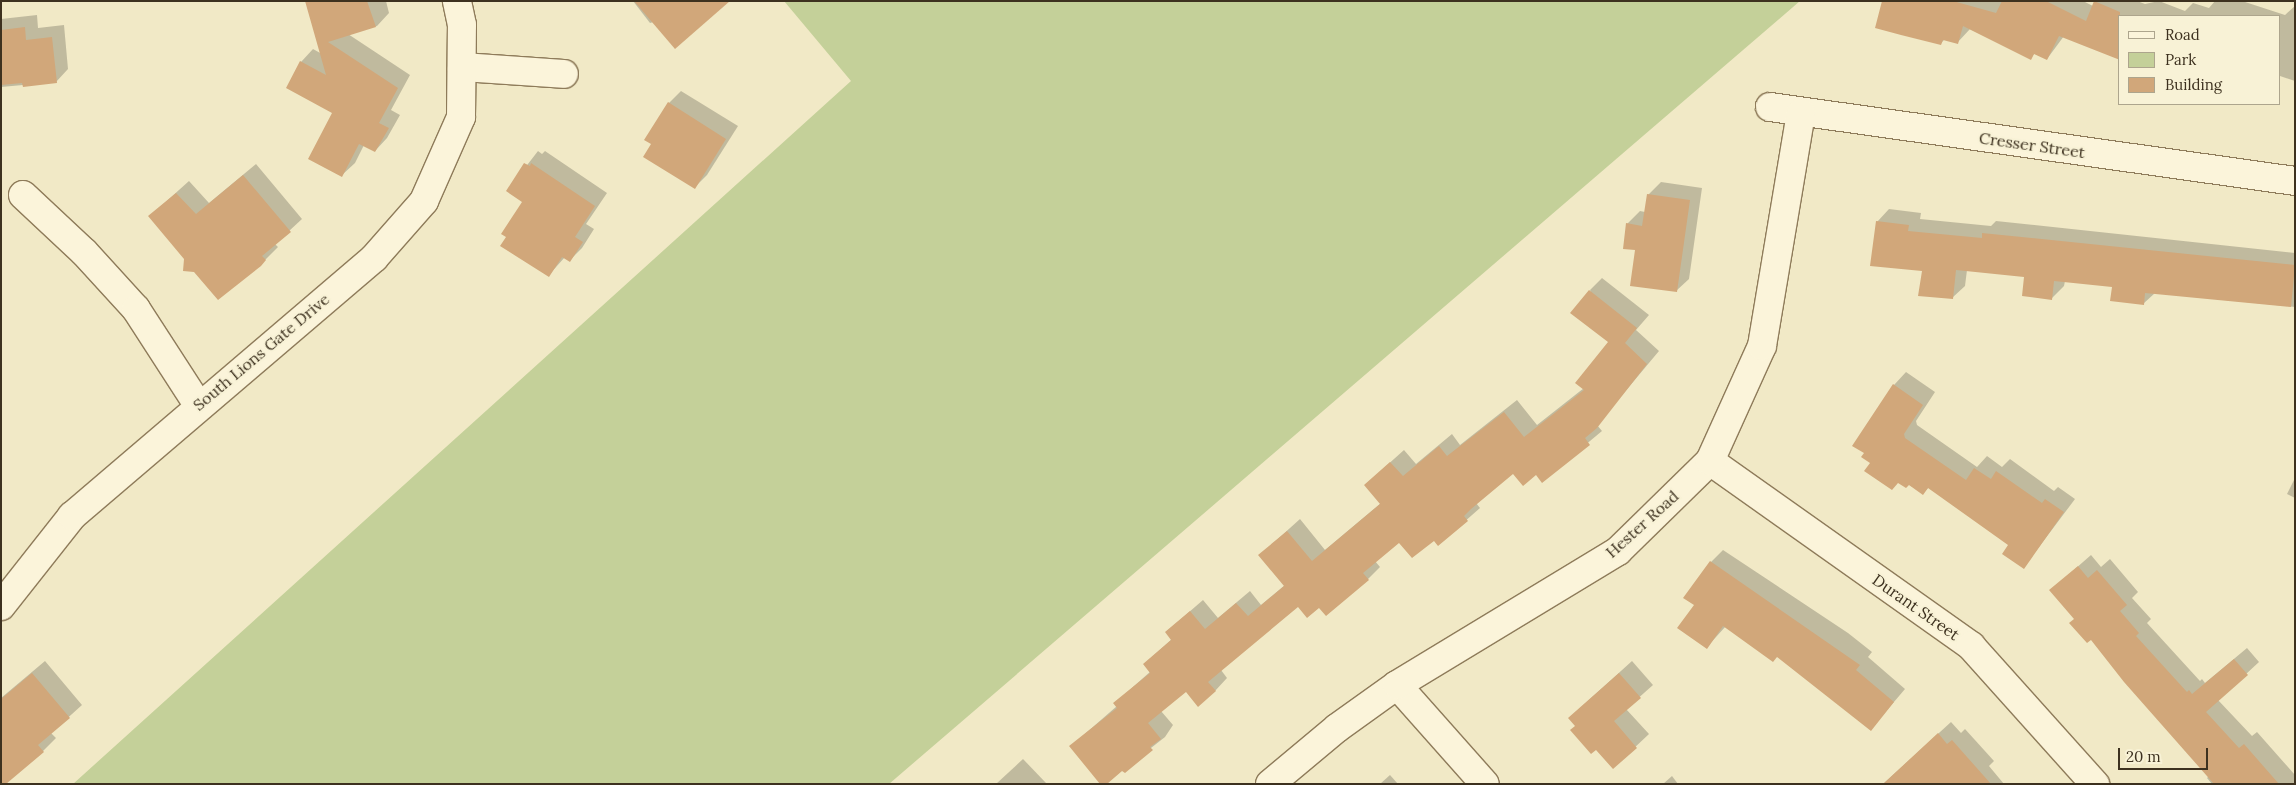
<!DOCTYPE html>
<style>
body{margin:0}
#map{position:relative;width:2296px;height:785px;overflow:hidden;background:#f1e9c6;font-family:Lora,serif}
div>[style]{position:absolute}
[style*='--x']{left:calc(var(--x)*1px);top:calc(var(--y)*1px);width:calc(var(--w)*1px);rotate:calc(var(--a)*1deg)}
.green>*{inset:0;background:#c4d099}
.shadow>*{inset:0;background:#0003}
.building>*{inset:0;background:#d1a77a}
.roads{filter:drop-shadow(1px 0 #8e7b5a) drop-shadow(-1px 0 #8e7b5a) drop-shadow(0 1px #8e7b5a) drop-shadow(0 -1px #8e7b5a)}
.street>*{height:28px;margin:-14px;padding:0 14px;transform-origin:14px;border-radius:14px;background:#fbf4da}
span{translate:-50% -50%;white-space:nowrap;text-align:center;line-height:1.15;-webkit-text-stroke:4px #f8f2d6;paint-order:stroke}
.street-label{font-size:16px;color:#3d311f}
.frame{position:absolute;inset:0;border:2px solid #3d311f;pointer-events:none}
.legend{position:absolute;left:2118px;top:15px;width:162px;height:90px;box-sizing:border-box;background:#f8f2d6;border:1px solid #ada58d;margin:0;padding:6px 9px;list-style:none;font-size:15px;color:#3d311f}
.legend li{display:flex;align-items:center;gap:10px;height:25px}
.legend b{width:25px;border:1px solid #ada58d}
.scale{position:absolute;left:2118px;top:748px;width:90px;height:22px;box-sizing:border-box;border:2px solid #3d311f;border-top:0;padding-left:6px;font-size:15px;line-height:18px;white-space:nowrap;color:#3d311f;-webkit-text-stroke:4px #f8f2d6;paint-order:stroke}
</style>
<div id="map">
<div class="green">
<div style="clip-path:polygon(784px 1px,1800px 1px,889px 784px,73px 784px,851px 81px)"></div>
</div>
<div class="shadow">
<div style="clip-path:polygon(313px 1px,386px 1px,389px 13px,377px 26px,348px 34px,410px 75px,391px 110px,400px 115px,387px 138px,375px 151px,364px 145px,355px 163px,342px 175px,334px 112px,301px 62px,313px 49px,322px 54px)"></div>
<div style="clip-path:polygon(633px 1px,728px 1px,650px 23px)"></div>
<div style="clip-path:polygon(1884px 1px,2083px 1px,2093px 6px,2096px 1px,2137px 1px,2145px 4px,2159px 1px,2185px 11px,2193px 3px,2209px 8px,2215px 1px,2242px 1px,2285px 15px,2295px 6px,2295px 81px,2280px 76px,2280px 16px,2120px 16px,2064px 36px,2047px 59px,2035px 53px,2030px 58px,1970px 29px,1957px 43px,1945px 39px,1941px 43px)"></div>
<div style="clip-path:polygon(37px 15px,38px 28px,64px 25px,68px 69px,56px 82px,1px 87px,1px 19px)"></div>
<div style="clip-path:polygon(681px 91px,738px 126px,707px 175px,695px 187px,653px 144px,669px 103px)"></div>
<div style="clip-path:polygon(538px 151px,542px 154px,545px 151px,607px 193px,586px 224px,594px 229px,582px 248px,570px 260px,565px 257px,548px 276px,524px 202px,507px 191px)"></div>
<div style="clip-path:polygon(256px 164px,302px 219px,275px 244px,278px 247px,260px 265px,185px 259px,150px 216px,189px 181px,209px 203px)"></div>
<div style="clip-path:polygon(1661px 182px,1702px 188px,1689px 279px,1676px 291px,1636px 249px,1627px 224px,1640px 211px,1645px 212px,1648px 195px)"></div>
<div style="clip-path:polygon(1889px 209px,1921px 213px,1920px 219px,1991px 226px,1996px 221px,2295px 253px,2295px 307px,2155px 293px,2143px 304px,2113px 286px,2065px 281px,2064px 286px,2052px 298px,2026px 276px,1967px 270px,1965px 286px,1952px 298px,1877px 222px)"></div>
<div style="clip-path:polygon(1602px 278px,1649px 315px,1636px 330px,1659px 351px,1597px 425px,1602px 431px,1542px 481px,1536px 473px,1513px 472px,1476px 503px,1480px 508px,1438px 545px,1434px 540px,1399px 541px,1375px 561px,1380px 567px,1368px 579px,1319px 607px,1298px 605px,1221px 670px,1227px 678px,1215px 691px,1186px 691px,1161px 711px,1173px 725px,1165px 737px,1105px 784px,1071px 746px,1117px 706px,1115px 703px,1151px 671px,1144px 664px,1172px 639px,1166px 632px,1203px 600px,1218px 618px,1250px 591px,1261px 605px,1285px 585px,1260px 555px,1300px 519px,1325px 550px,1381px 503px,1365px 485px,1404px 450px,1416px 464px,1452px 434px,1460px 445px,1517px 400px,1537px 425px,1584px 388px,1609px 342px,1590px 290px)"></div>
<div style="clip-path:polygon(1906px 372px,1935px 392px,1916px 421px,1917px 425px,1977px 467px,1987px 456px,2002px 467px,2010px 459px,2054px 491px,2058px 487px,2075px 499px,2024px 567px,2010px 545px,1929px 487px,1923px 493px,1872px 463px,1894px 385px)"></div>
<div style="clip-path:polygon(2295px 478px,2295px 498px,2287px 494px)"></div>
<div style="clip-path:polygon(1723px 550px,1848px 633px,1872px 652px,1868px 657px,1905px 689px,1871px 729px,1778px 656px,1726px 626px,1706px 648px,1696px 605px,1711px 562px)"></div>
<div style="clip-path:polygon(2091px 555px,2101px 567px,2110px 559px,2138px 592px,2132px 598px,2151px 619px,2147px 623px,2200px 681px,2202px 679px,2205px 683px,2247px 648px,2259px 662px,2218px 700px,2252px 736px,2257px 732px,2295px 775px,2295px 784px,2212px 784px,2207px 778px,2209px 776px,2051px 590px)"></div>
<div style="clip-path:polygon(45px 661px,82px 705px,51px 733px,56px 738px,43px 751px,1px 784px,1px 698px)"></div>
<div style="clip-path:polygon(1632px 661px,1653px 685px,1626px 709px,1649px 734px,1613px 768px,1569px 718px)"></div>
<div style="clip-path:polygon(1951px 722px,1961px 733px,1965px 729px,1994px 761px,1989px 766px,2004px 784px,1883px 784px)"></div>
<div style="clip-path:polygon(1023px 759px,1047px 784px,996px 784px)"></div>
<div style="clip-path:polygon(1390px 775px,1398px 784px,1380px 784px)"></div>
<div style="clip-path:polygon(1672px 776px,1678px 784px,1663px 784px)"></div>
</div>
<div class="building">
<div style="clip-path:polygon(305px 1px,367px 1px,376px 27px,328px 42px,398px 88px,379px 123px,389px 128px,375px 152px,359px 144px,342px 177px,308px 159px,332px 113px,286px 88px,300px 61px,326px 75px)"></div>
<div style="clip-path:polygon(634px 1px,730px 1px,675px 49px)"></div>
<div style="clip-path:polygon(1882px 1px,1953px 1px,1996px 13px,2002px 1px,2046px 1px,2086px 21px,2094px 1px,2120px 12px,2120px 60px,2059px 36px,2047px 60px,2034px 54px,2031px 60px,1963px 26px,1958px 44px,1943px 40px,1941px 45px,1901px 35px,1875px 28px)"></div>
<div style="clip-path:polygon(25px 27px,26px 40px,52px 37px,57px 83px,23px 87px,22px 83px,1px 85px,1px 30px)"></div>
<div style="clip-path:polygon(668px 102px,726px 139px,695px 189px,643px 157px,651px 144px,644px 140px)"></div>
<div style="clip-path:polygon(524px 163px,530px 166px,531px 163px,595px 206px,575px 237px,583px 242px,570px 262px,562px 257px,549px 277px,500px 246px,506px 237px,501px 234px,522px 202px,506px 191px)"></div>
<div style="clip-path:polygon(243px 175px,291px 232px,262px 256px,266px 260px,261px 266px,218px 300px,194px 272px,183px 271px,184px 259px,148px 216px,176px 193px,196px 214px)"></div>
<div style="clip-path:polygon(1647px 194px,1690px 200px,1677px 292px,1630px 286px,1635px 250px,1623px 249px,1626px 223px,1642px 226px)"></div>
<div style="clip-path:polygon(1876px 221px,1909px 225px,1908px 231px,1982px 238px,1982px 233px,2295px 265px,2291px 307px,2145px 293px,2144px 305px,2110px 301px,2112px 287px,2054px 281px,2052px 300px,2022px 296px,2024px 277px,1956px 270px,1953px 299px,1918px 296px,1922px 271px,1870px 266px)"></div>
<div style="clip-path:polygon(1589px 290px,1637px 328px,1625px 343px,1647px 364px,1597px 428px,1585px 438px,1590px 445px,1542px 483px,1536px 475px,1523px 486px,1513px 474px,1471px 509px,1464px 516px,1468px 521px,1438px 546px,1434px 541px,1412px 558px,1399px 543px,1363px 573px,1369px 580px,1326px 616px,1319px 608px,1307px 618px,1298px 607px,1208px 682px,1216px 691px,1198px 707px,1186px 692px,1148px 723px,1161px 739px,1150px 747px,1153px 750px,1125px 773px,1122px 771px,1107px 784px,1100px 784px,1069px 746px,1117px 708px,1113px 703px,1150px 673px,1143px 664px,1171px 640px,1165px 632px,1190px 611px,1205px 629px,1236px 603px,1248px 616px,1284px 586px,1258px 555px,1287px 531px,1312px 561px,1380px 504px,1364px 485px,1390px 462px,1403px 476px,1439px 446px,1447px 456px,1504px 412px,1524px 437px,1584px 390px,1575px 383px,1608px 342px,1570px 313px)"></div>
<div style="clip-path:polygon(1893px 384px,1923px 405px,1904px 434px,1905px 438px,1966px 480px,1974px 468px,1991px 479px,1996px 471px,2042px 503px,2045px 499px,2064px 512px,2024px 569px,2002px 554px,2008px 545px,1928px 488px,1923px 495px,1909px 485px,1906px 488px,1898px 483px,1892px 490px,1864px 471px,1870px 463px,1861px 457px,1864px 453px,1852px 446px)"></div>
<div style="clip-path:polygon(1710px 561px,1860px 665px,1856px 670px,1894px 702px,1871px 731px,1777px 657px,1773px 662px,1723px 626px,1707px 649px,1677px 628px,1694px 605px,1683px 598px)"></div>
<div style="clip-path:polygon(2078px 566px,2088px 578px,2097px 570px,2127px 605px,2120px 611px,2139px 633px,2136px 636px,2187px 692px,2189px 690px,2192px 694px,2234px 659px,2248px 675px,2206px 712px,2239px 748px,2244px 744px,2279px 784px,2214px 784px,2124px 682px,2091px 640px,2087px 643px,2069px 623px,2074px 619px,2049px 590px)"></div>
<div style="clip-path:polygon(32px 673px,70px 718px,38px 745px,44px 752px,6px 784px,1px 784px,1px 699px)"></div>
<div style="clip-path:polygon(1619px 673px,1641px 698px,1614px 721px,1637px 748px,1613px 769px,1596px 750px,1591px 754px,1570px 730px,1575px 726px,1568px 718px)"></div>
<div style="clip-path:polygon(1938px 733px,1947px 744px,1952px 740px,1991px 784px,1883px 784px)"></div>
</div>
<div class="roads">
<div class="street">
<div style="--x:462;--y:67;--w:102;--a:3.9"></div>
<div style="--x:1770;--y:107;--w:530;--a:8.02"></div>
<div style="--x:23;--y:195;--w:83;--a:43.1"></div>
<div style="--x:84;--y:252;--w:77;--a:47.6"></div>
<div style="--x:136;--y:309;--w:114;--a:57.1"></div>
<div style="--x:1710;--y:461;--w:320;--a:35.3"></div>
<div style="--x:1971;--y:646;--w:186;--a:48.1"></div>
<div style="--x:1;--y:606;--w:115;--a:-51.7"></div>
<div style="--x:72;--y:516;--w:397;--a:-40.5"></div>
<div style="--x:374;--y:258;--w:76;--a:-48.7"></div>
<div style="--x:424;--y:201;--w:92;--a:-66.2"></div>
<div style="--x:461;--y:117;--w:92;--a:-89.4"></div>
<div style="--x:462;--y:25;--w:25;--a:-102"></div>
<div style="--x:1397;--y:685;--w:132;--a:48.4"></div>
<div style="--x:1270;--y:784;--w:87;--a:-39.9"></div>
<div style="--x:1337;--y:728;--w:74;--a:-35.6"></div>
<div style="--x:1397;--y:685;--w:258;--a:-31.2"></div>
<div style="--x:1618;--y:551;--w:129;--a:-44.4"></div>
<div style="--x:1710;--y:461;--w:126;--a:-65.7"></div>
<div style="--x:1762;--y:346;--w:236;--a:-80.5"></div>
</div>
</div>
<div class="street-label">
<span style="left:2032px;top:145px;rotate:8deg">Cresser Street</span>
<span style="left:261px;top:352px;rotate:-40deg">South Lions Gate Drive</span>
<span style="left:1642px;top:524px;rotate:-42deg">Hester Road</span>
<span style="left:1916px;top:607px;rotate:35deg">Durant Street</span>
</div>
<div class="frame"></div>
<ul class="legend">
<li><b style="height:6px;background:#fbf4da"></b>Road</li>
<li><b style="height:14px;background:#c4d099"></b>Park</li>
<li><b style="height:14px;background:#d1a77a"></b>Building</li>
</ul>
<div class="scale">20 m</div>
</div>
